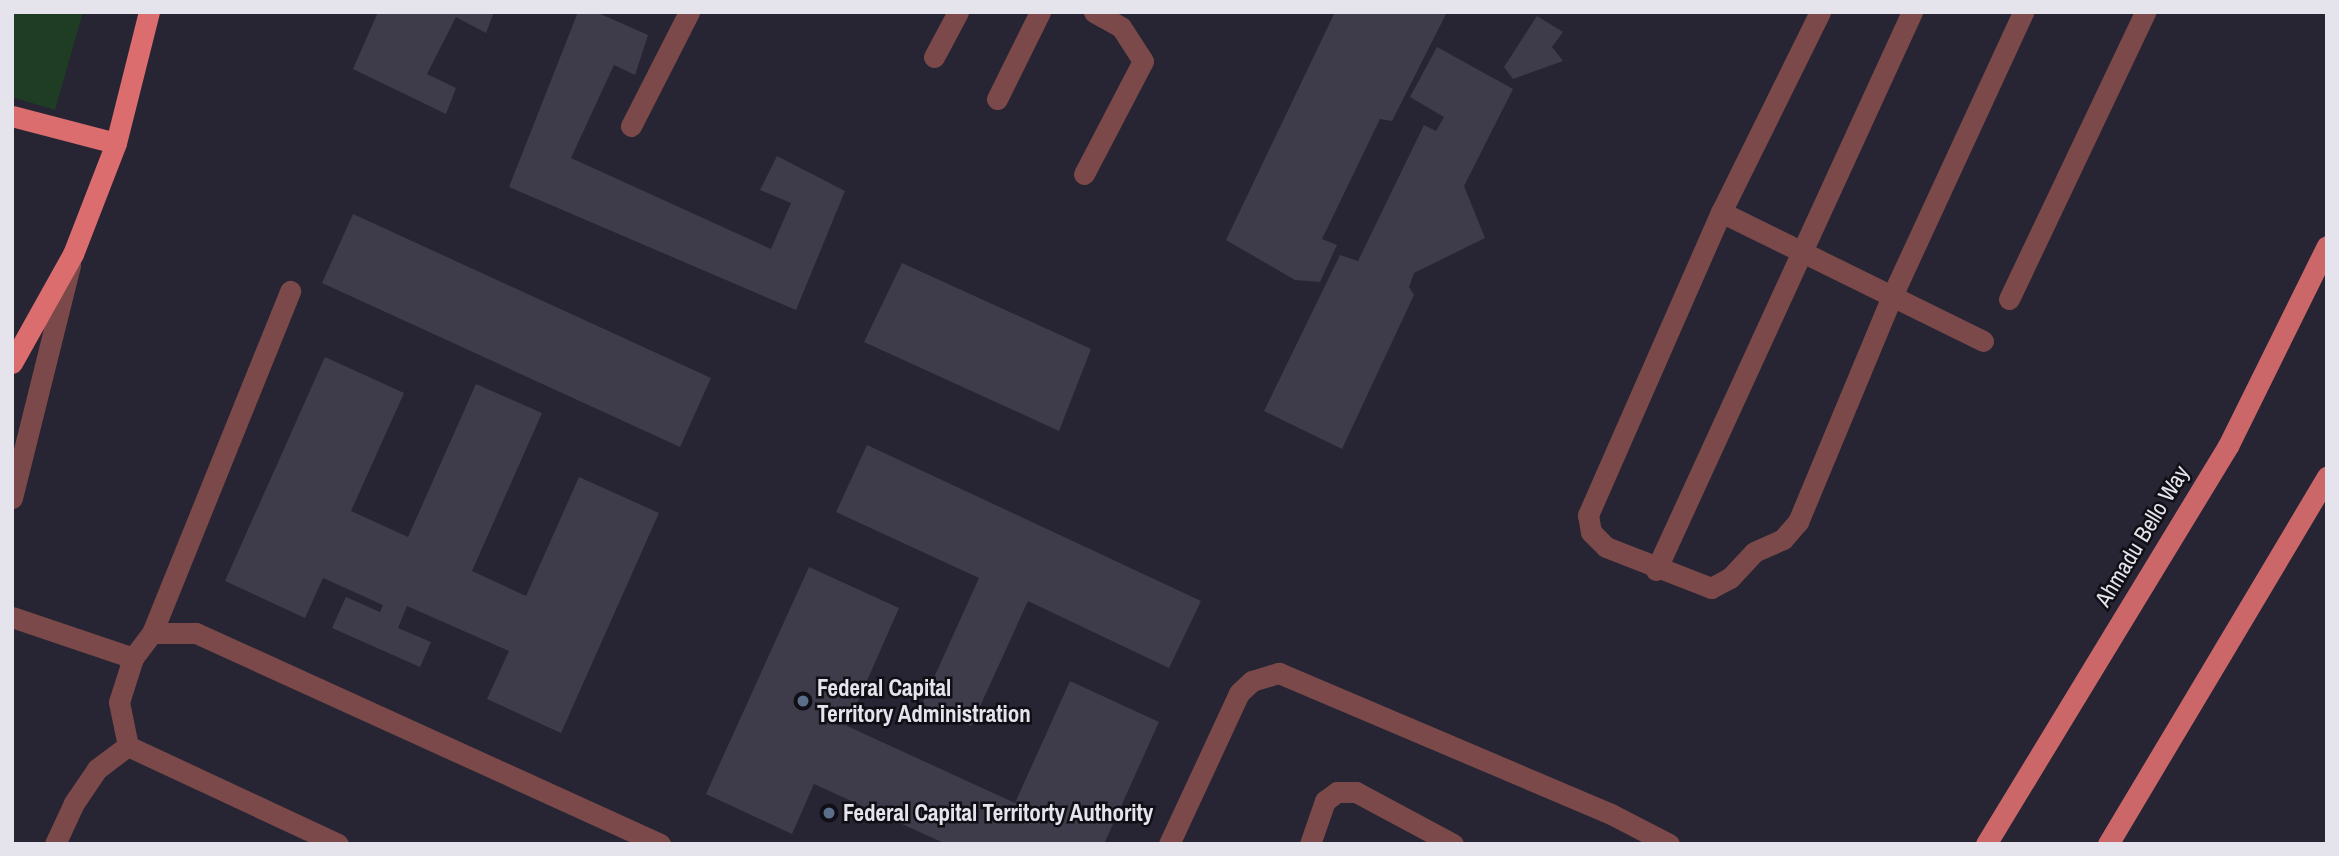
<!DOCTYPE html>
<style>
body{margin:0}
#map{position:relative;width:2339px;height:856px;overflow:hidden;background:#272533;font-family:"Archivo Narrow",sans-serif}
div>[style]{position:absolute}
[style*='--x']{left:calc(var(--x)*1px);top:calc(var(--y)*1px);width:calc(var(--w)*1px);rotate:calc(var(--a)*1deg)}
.green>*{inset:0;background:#1e3d24}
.building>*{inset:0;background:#3e3b4b}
.service>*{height:21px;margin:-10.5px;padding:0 10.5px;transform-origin:10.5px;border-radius:10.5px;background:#7b4949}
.primary>*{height:21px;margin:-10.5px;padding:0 10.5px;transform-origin:10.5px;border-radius:10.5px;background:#cc6769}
.trunk>*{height:21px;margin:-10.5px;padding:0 10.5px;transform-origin:10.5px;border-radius:10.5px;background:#dc6d6f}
.dots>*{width:19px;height:19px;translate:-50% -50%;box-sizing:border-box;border:4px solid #100f15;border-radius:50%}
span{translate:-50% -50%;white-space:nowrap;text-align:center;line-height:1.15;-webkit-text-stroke:5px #100f15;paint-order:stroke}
.street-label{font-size:23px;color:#e5e4ed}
.poi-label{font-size:23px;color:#e5e4ed;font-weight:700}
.left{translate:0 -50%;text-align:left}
.frame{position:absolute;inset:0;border:14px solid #e5e4ed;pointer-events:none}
</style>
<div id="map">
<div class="green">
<div style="clip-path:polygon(12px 12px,83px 12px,55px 110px,12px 97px)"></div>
</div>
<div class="building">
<div style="clip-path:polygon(378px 12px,494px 12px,486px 33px,456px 17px,427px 74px,456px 88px,446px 114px,353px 69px)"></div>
<div style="clip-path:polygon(578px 12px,596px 12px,648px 35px,635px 75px,614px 65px,571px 158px,771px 249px,791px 203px,760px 190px,777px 156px,845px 191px,796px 310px,509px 187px)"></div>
<div style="clip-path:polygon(1335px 12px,1447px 12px,1392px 121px,1380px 119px,1322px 239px,1337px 245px,1320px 282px,1295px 280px,1226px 240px)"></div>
<div style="clip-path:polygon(1537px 16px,1563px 32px,1552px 47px,1563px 61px,1513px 79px,1504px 67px)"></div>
<div style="clip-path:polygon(1437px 47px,1513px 89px,1464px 186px,1485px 238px,1414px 273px,1409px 287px,1414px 295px,1342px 449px,1264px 411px,1340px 255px,1358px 261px,1424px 125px,1436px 131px,1444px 117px,1410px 97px)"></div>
<div style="clip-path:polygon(353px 214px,711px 378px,680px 447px,322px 283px)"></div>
<div style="clip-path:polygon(902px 263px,1091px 349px,1059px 431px,864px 342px)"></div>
<div style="clip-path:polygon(325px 357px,404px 393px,351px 511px,408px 537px,476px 384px,542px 413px,472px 571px,526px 596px,579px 477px,659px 513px,561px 733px,487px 699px,509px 651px,407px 606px,398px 628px,431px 642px,420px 667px,332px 628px,346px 597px,380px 612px,383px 605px,323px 578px,305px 618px,225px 581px)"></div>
<div style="clip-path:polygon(867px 445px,1201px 601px,1169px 668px,1028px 601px,971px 726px,922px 704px,979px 578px,836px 512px)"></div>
<div style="clip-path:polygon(809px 567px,899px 608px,847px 726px,1015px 803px,1070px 681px,1159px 722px,1104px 844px,946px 844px,814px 784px,792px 834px,706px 794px)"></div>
</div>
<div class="service">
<div style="--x:1820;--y:12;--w:223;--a:116.3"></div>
<div style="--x:1721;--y:212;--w:331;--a:113.7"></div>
<div style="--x:1588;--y:515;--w:17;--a:80"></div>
<div style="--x:1591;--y:532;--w:21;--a:45"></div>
<div style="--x:1606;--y:547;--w:113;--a:21.3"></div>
<div style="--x:1711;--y:588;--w:21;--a:-28"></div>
<div style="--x:1730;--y:578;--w:35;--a:-47"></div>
<div style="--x:1754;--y:552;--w:32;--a:-24"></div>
<div style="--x:1783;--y:539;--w:23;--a:-49"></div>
<div style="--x:1798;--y:522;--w:245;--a:-67.4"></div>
<div style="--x:1892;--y:296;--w:313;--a:-65.2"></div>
<div style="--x:934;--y:57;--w:51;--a:-61.9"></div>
<div style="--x:997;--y:99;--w:97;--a:-63.7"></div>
<div style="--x:631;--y:126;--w:128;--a:-63"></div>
<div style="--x:1084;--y:174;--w:127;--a:-62.4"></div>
<div style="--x:1143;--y:61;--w:40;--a:-122.9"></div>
<div style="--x:1121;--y:27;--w:31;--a:-151"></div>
<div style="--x:1721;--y:212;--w:292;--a:26.2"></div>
<div style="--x:2009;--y:299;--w:318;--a:-64.6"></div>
<div style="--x:12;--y:498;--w:240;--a:-76"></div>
<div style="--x:1656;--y:570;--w:614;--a:-65.36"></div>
<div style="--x:12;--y:617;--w:128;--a:18.7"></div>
<div style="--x:152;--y:633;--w:369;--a:-68"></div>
<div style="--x:55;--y:844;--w:45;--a:-65.1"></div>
<div style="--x:74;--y:803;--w:41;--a:-55.9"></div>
<div style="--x:97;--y:769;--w:39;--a:-37"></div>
<div style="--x:338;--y:844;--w:232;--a:-155"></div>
<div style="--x:128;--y:746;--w:45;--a:-101.6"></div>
<div style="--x:119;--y:702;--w:46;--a:-72.3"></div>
<div style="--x:133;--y:658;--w:31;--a:-53"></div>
<div style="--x:152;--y:633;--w:44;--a:0"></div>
<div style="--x:196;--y:633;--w:510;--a:24.45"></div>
<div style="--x:1169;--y:844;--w:166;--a:-65.1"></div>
<div style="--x:1239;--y:693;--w:18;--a:-43"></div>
<div style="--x:1252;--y:681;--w:28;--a:-17"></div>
<div style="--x:1279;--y:673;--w:361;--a:23"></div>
<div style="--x:1611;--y:814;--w:65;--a:27.3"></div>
<div style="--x:1310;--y:844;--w:46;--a:-70.8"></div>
<div style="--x:1325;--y:801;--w:15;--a:-37"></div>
<div style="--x:1337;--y:792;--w:19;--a:0"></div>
<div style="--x:1356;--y:792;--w:110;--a:28.2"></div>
</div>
<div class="primary">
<div style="--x:1986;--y:844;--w:466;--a:-58.7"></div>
<div style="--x:2228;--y:446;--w:223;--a:-63.7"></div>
<div style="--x:2108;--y:844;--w:428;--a:-59.2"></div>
</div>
<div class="trunk">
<div style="--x:12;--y:116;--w:107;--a:14.6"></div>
<div style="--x:12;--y:363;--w:125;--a:-60.8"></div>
<div style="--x:73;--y:254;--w:119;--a:-68.8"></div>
<div style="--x:116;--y:143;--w:135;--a:-75.9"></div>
</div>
<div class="dots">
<div style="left:803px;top:701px;background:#5c6f8a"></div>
<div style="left:829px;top:813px;background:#5c6f8a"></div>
</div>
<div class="street-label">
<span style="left:2142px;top:536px;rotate:-59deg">Ahmadu Bello Way</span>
</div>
<div class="poi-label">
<span class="left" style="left:817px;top:701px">Federal Capital<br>Territory Administration</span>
<span class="left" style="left:843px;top:813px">Federal Capital Territorty Authority</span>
</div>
<div class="frame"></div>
</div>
